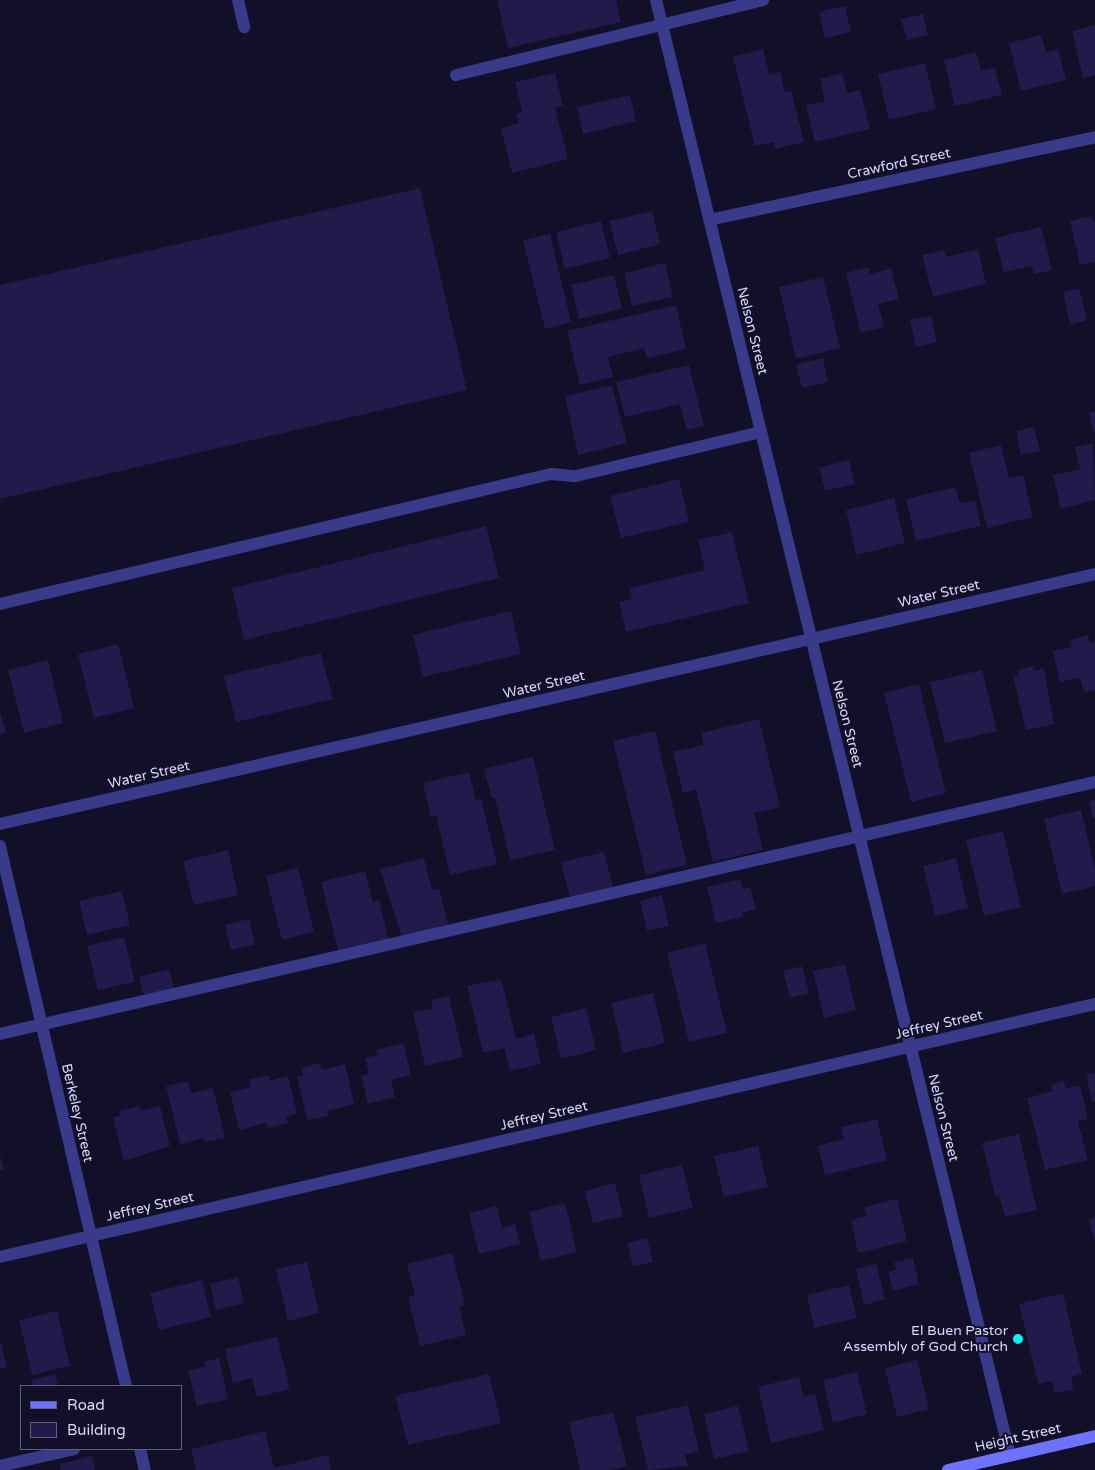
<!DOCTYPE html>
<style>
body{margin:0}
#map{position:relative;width:1095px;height:1470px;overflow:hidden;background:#120f28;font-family:"Varela Round",sans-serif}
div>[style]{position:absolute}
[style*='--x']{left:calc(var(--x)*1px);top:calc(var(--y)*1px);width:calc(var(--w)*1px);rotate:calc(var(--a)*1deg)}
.building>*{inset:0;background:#211a4a}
.lane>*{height:12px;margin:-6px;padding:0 6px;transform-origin:6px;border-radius:6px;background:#393a89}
.street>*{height:12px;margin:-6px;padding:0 6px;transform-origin:6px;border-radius:6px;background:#393a89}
.secondary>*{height:12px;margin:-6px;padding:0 6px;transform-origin:6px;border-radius:6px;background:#6d72ff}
.dots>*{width:14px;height:14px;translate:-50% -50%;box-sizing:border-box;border:2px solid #120f28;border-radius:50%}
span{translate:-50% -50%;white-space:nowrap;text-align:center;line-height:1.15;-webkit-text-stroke:4px #120f28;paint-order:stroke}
.street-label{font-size:14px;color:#d9d6ff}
.poi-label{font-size:14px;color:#d9d6ff}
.right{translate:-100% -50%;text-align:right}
.legend{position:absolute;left:20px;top:1385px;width:162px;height:65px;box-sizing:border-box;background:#120f28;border:1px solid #625f7e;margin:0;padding:6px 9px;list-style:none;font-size:15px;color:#d9d6ff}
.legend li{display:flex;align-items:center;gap:10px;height:25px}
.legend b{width:25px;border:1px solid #625f7e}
</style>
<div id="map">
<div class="building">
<div style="clip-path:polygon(497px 0,616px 0,621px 22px,508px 48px)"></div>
<div style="clip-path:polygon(845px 6px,851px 32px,825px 38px,819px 12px)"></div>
<div style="clip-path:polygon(923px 14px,928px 35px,907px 40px,901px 19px)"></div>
<div style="clip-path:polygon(1095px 25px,1095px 75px,1083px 78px,1072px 31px)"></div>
<div style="clip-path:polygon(1041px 35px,1046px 52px,1058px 49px,1066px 80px,1021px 91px,1009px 43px)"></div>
<div style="clip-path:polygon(763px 49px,769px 75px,780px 72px,785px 92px,791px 91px,804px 142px,775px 149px,773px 142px,755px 146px,733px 57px)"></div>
<div style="clip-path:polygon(976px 52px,981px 71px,995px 68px,1002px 95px,955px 106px,944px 60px)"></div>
<div style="clip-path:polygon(925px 63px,936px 109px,889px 120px,878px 74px)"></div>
<div style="clip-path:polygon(555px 73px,563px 106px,555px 108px,568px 159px,512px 173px,501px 128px,519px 123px,516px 114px,522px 112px,515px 82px)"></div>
<div style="clip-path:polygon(842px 73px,847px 93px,860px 90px,870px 129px,815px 142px,806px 105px,825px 101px,820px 79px)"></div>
<div style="clip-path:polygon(630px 95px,636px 121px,583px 134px,577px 107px)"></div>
<div style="clip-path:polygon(420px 188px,467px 390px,0 499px,0 285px)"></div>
<div style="clip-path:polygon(652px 211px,660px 244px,618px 255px,609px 221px)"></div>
<div style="clip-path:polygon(1092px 216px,1095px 223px,1095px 262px,1080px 265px,1070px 221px)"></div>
<div style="clip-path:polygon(601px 221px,610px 258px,565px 269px,556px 232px)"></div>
<div style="clip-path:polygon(1041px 227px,1052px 270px,1034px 274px,1032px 266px,1004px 272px,995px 238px)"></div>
<div style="clip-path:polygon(550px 234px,571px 322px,545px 329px,523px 240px)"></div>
<div style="clip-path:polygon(978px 249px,986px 284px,933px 297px,922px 255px,944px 250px,946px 257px)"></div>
<div style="clip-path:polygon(665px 263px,673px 297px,632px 306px,624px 273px)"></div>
<div style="clip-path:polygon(869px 267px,870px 274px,891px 268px,899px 299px,878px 304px,884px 327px,861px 333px,846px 273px)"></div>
<div style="clip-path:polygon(614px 275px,622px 309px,579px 319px,571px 285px)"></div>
<div style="clip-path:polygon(823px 277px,840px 348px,796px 359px,779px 287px)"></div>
<div style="clip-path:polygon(1079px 288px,1087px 320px,1070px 325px,1063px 292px)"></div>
<div style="clip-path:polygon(676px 305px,686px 349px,647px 358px,644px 348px,608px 357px,613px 377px,580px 385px,567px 331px)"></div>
<div style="clip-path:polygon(931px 316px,937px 342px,916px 347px,910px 320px)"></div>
<div style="clip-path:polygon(823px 358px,828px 382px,802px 388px,796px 364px)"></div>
<div style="clip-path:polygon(689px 365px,704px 426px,687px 430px,680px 404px,625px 417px,616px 382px)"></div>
<div style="clip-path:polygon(612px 385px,627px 443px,578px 455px,565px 396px)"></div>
<div style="clip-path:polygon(1095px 411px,1095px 433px,1094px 433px,1089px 413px)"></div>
<div style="clip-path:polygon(1034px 427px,1040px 451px,1021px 455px,1016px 431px)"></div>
<div style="clip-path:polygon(1093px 443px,1095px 500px,1061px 509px,1053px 475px,1080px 469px,1075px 447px)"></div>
<div style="clip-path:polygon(1001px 445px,1009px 478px,1023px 475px,1033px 517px,987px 528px,969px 453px)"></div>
<div style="clip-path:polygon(849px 460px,855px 484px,825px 491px,819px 468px)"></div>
<div style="clip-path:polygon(679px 479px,689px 522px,621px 538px,610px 496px)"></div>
<div style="clip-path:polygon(955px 487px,960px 503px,975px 500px,981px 526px,916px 541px,906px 499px)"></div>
<div style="clip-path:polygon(894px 498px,905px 543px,856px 555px,846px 510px)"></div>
<div style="clip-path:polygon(486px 526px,499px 578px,244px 640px,232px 588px)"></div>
<div style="clip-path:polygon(732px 532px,749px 603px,626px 632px,619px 602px,632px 599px,629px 588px,705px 570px,698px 540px)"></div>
<div style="clip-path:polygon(511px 611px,521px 654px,423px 677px,413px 635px)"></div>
<div style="clip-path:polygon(1088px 635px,1090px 643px,1095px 642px,1095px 690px,1084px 692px,1080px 678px,1060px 682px,1053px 651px,1072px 647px,1070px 640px)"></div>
<div style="clip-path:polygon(118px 644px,134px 708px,94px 718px,78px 654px)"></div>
<div style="clip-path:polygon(321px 653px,333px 699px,236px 722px,224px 676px)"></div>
<div style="clip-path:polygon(48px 660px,63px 723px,24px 733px,8px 670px)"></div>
<div style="clip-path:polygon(1033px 666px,1034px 671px,1044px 668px,1054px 724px,1026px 730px,1013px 676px,1019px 675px,1018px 670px)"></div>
<div style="clip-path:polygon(982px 670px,997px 731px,945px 743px,930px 682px)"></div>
<div style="clip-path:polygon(919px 684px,946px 793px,911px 802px,884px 693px)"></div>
<div style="clip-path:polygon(0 712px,6px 733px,0 735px)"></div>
<div style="clip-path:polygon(759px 719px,780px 807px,754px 813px,763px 850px,713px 862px,696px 790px,683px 793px,673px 752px,704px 745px,701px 733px)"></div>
<div style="clip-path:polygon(655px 731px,687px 865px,646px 875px,613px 741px)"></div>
<div style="clip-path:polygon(533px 757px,555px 850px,510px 860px,495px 798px,492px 799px,484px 769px)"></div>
<div style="clip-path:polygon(469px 772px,476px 800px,481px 798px,497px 864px,450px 875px,436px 815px,431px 817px,423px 783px)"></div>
<div style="clip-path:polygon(1095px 800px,1095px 818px,1093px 819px,1089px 801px)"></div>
<div style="clip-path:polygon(1081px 810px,1095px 869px,1095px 886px,1062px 894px,1044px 819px)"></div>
<div style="clip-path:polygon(1003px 831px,1021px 907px,984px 916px,966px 840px)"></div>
<div style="clip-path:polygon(228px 850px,238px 895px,194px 905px,183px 861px)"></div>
<div style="clip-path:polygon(604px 852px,613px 887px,570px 898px,561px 862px)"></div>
<div style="clip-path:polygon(424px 858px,432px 890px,439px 888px,449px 928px,403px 940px,380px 869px)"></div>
<div style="clip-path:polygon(956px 858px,968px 908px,935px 916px,923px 866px)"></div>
<div style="clip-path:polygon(298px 868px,314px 932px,282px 940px,266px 876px)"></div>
<div style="clip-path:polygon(365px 871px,373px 902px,379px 900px,389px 941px,339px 954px,321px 882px)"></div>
<div style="clip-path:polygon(740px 879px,743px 889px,750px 887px,756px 909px,742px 913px,743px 917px,716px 923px,707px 887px)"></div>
<div style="clip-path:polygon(122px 891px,130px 925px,87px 935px,79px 901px)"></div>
<div style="clip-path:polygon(662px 895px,669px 926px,647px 931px,640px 901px)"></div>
<div style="clip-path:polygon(249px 919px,255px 944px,231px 950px,225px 925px)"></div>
<div style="clip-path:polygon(124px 937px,135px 982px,98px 990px,87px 946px)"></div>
<div style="clip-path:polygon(705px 943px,727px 1033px,689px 1042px,667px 953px)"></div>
<div style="clip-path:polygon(845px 964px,856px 1010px,824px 1018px,813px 971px)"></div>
<div style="clip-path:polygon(802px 966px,809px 993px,790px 998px,783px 971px)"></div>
<div style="clip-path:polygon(169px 969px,175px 993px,145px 1000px,139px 977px)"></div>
<div style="clip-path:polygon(501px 979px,516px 1039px,534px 1034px,541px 1064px,510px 1071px,504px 1048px,483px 1053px,467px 986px)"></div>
<div style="clip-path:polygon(653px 993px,665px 1043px,623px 1053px,611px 1003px)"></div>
<div style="clip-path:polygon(449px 996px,463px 1057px,425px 1066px,413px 1012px,433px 1008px,431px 1000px)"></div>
<div style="clip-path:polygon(586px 1008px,596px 1050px,561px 1059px,551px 1017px)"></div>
<div style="clip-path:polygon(403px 1043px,411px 1075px,391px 1080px,395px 1097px,368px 1104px,361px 1076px,369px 1074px,365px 1058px,378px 1055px,376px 1050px)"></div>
<div style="clip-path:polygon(320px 1063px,322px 1070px,345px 1064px,354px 1104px,327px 1111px,328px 1116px,307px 1120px,297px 1076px,303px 1075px,301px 1068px)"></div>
<div style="clip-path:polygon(1095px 1073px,1095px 1101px,1092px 1102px,1086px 1075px)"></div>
<div style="clip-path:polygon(269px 1075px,270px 1081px,288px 1076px,297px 1114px,286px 1117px,288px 1123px,268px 1128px,266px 1123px,239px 1130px,230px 1092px,251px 1087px,249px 1080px)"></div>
<div style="clip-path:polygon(188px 1081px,191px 1093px,213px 1088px,225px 1138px,205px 1142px,204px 1138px,180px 1144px,166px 1086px)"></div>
<div style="clip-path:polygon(1064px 1081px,1066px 1088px,1080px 1085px,1088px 1119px,1078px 1121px,1088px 1160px,1045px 1170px,1027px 1098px,1053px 1091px,1052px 1084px)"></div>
<div style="clip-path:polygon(140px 1106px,141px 1111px,160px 1106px,170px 1146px,124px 1161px,113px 1117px,120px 1116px,119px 1111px)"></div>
<div style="clip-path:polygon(877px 1119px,887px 1160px,825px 1175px,818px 1146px,844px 1139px,841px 1127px)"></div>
<div style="clip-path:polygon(1019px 1134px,1037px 1210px,1005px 1217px,999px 1195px,995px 1196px,982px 1143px)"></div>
<div style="clip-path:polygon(758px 1146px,768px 1187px,724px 1197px,714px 1156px)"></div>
<div style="clip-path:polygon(0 1155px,4px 1169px,0 1170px)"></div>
<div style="clip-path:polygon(682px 1165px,693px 1208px,649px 1218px,639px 1175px)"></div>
<div style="clip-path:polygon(615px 1183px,623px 1216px,593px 1223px,585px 1191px)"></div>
<div style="clip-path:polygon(897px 1199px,907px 1241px,858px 1253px,851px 1220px,867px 1216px,864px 1207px)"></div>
<div style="clip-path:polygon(565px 1203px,577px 1252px,541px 1261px,529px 1212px)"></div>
<div style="clip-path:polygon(497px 1206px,502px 1228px,515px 1224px,520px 1244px,479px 1254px,469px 1213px)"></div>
<div style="clip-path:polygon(1095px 1217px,1095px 1240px,1094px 1240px,1089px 1219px)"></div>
<div style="clip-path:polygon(647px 1238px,653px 1262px,633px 1267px,627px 1243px)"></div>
<div style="clip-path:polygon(452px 1253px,465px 1305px,459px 1307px,466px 1335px,420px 1346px,408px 1297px,415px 1295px,407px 1264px)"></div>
<div style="clip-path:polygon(913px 1258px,919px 1284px,893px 1291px,888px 1272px,896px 1270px,894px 1262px)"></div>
<div style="clip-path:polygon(307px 1262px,319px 1313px,288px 1321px,276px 1269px)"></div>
<div style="clip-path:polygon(876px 1264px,885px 1299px,864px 1305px,856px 1269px)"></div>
<div style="clip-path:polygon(238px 1277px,244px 1303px,216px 1310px,210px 1284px)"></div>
<div style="clip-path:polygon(202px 1280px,211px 1317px,159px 1330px,150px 1293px)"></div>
<div style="clip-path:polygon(849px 1285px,857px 1318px,814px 1328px,807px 1295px)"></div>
<div style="clip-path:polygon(1063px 1293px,1082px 1374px,1071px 1377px,1074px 1389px,1055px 1393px,1052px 1381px,1038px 1384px,1019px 1304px)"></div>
<div style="clip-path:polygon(57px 1311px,70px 1366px,32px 1375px,19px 1320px)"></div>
<div style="clip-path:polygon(277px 1337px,290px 1389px,257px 1397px,252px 1378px,233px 1383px,225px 1349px)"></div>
<div style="clip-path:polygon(0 1340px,7px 1367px,0 1369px)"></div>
<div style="clip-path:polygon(219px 1358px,228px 1399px,197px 1406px,188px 1371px,206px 1366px,204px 1362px)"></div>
<div style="clip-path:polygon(917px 1360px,929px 1409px,897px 1417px,885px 1368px)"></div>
<div style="clip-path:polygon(857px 1372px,867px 1414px,833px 1423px,823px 1380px)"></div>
<div style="clip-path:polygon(55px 1374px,58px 1386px,33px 1386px,31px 1380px)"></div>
<div style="clip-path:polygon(489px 1374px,501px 1423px,408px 1445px,395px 1396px)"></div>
<div style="clip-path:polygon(799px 1377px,804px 1397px,815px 1394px,824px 1430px,771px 1443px,758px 1387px)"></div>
<div style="clip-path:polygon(688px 1405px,699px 1451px,685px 1455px,688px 1466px,648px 1470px,635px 1417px)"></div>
<div style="clip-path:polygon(738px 1406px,749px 1451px,714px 1459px,704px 1414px)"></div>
<div style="clip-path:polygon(613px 1412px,627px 1466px,611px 1470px,580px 1470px,569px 1422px)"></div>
<div style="clip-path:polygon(265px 1431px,274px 1468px,328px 1455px,331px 1470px,196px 1470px,191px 1449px)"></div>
<div style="clip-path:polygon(92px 1456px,95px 1470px,61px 1470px,60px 1464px)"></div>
</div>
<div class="lane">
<div style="--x:238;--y:0;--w:28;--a:77"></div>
<div style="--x:456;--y:75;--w:316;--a:-13.7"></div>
<div style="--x:0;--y:604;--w:566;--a:-13.28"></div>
<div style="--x:551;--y:474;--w:25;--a:5"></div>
<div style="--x:576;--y:476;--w:190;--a:-13.4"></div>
<div style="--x:0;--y:1034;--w:1124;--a:-12.96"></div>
<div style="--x:0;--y:1466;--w:76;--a:-12.9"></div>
</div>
<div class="street">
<div style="--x:656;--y:0;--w:1498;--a:76.33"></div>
<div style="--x:709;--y:220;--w:395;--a:-12.1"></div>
<div style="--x:0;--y:824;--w:1123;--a:-12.86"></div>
<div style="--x:0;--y:846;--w:555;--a:76.87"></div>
<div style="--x:0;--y:1257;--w:1124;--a:-13.01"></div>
<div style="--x:140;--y:1449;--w:22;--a:77"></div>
</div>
<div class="secondary">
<div style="--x:948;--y:1470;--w:151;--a:-13"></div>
</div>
<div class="dots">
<div style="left:1018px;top:1339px;background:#02f4ff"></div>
</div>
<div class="street-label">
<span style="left:899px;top:164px;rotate:-12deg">Crawford Street</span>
<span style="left:752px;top:331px;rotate:76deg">Nelson Street</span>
<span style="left:939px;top:594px;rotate:-13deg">Water Street</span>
<span style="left:544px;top:685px;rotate:-13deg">Water Street</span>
<span style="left:847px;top:724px;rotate:76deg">Nelson Street</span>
<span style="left:149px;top:775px;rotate:-13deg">Water Street</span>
<span style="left:939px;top:1025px;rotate:-13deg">Jeffrey Street</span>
<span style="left:77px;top:1113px;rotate:77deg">Berkeley Street</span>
<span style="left:544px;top:1116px;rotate:-13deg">Jeffrey Street</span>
<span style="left:943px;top:1118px;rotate:76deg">Nelson Street</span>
<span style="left:150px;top:1207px;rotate:-13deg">Jeffrey Street</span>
<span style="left:1018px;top:1438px;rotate:-13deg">Height Street</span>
</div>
<div class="poi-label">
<span class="right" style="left:1008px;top:1339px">El Buen Pastor<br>Assembly of God Church</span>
</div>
<ul class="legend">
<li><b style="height:6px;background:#6d72ff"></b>Road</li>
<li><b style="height:14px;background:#211a4a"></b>Building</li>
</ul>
</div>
